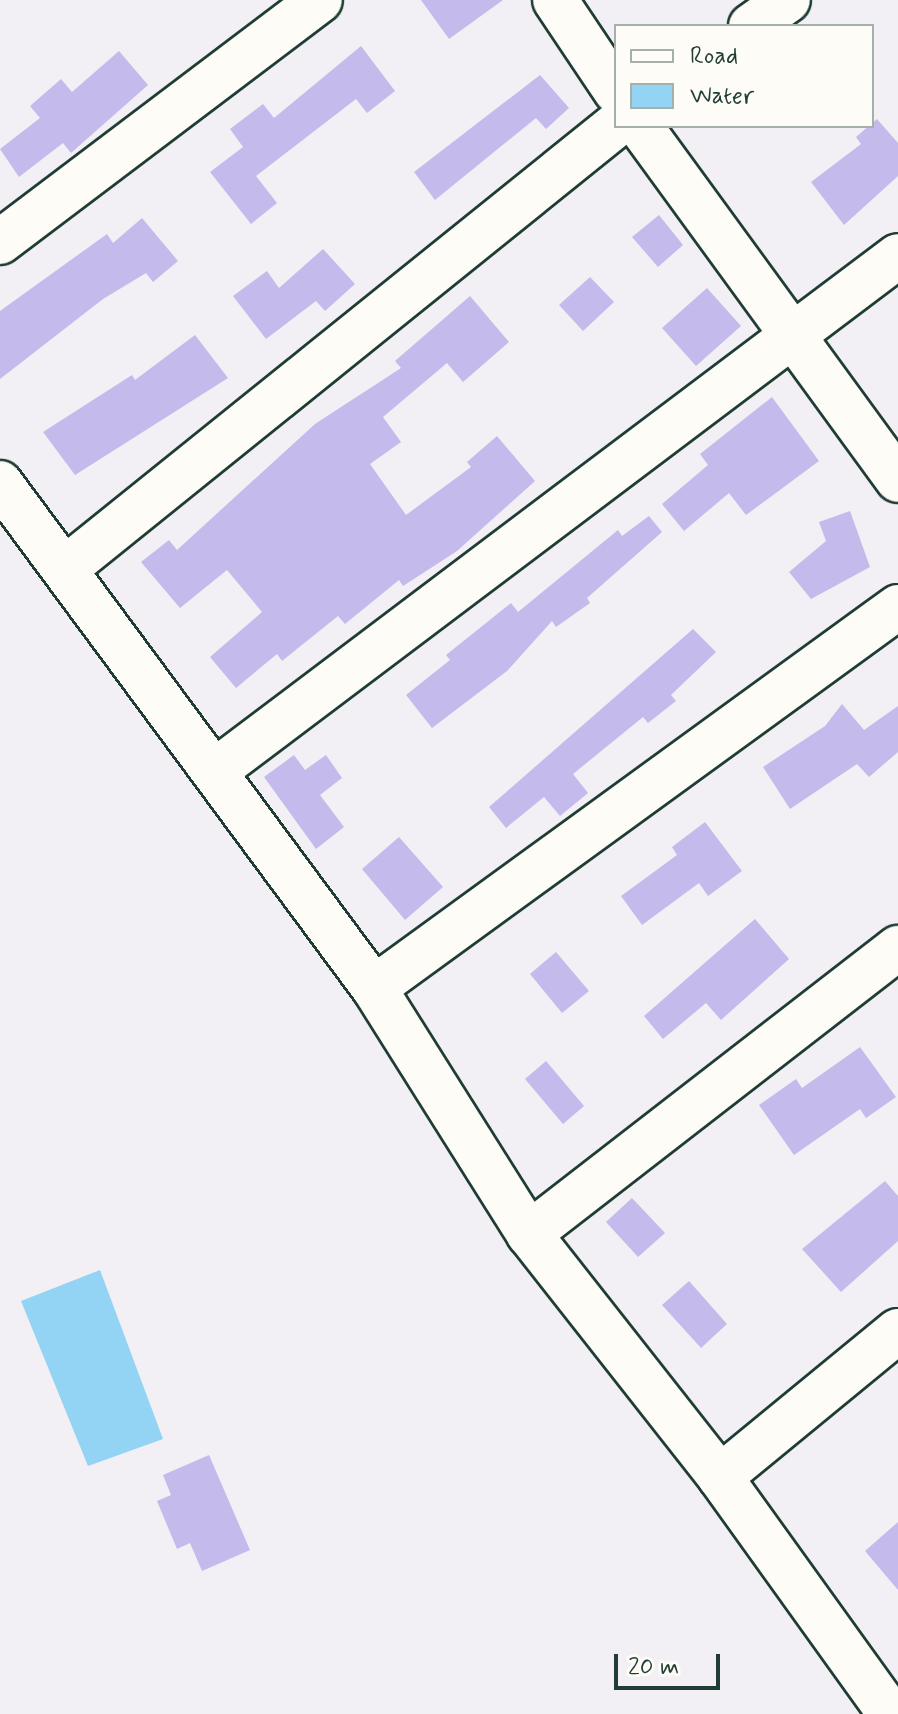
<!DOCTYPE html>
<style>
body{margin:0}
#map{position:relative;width:898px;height:1714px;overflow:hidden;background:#f2eff5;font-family:Mynerve,sans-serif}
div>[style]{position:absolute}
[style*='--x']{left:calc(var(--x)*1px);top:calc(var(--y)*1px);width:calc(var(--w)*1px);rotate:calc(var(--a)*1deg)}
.water>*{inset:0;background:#93d3f4}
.building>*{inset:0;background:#c5baec}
.roads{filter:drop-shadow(2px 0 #1f3d34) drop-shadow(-2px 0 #1f3d34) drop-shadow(0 2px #1f3d34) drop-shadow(0 -2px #1f3d34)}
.minor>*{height:44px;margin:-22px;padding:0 22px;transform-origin:22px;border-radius:22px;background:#fdfcf7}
span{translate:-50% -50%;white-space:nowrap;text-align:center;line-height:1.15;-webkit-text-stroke:7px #fdfcf7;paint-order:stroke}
.legend{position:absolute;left:614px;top:24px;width:260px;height:104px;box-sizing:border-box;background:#fdfcf7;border:2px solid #a4b0a9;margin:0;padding:10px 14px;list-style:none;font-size:24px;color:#1f3d34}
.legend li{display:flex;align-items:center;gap:16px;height:40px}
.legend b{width:40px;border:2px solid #a4b0a9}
.scale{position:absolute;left:614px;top:1654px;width:106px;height:36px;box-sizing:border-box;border:4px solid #1f3d34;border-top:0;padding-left:10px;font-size:24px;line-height:28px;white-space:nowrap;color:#1f3d34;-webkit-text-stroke:6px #fdfcf7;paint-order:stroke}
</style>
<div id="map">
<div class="water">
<div style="clip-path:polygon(100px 1270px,163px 1439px,88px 1466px,21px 1301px)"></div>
</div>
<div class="building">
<div style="clip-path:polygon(421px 0,503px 0,449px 39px)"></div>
<div style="clip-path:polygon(361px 46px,395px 91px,367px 113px,356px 99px,256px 176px,277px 203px,251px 224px,210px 172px,243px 147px,230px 129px,263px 104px,274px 118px)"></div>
<div style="clip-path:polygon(119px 51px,148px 85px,71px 153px,63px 143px,19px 177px,0 149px,40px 118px,30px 106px,61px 79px,72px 92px)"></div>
<div style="clip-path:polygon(540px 75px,569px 108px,546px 129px,536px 118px,435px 200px,414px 172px)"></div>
<div style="clip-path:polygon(877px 119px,898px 143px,898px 176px,844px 225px,811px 182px,861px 144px,856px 137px)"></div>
<div style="clip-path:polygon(659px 215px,683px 245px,658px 267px,632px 237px)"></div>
<div style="clip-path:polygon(142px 218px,178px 261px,153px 282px,146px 273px,103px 299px,0 379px,0 311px,107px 234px,113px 243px)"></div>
<div style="clip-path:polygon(323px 249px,355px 284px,325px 311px,316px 301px,266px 339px,233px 296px,267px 271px,279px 288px)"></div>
<div style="clip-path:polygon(590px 277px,614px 302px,583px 331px,559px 305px)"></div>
<div style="clip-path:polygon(707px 288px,741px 326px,696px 366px,662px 328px)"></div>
<div style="clip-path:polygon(470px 296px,509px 342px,463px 382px,447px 363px,383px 417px,401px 442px,370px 464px,406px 515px,471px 467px,467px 462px,497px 436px,535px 481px,457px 551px,403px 586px,399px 580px,345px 624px,338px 616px,282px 661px,277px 654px,236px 688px,210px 657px,262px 612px,227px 570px,180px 608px,141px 562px,169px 540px,177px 550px,315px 424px,401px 368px,395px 361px)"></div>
<div style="clip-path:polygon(195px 335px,228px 378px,75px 475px,43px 432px,132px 375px,135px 380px)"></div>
<div style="clip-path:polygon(772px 397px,819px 461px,746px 515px,729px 493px,684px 531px,662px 504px,708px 465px,700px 454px)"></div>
<div style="clip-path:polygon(850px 511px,870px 567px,811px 599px,789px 572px,826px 541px,819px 522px)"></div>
<div style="clip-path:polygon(649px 516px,662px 532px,587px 598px,590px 603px,556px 627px,552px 621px,507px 671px,432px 728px,406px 695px,450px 660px,446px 655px,511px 603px,518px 612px,618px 530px,622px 536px)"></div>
<div style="clip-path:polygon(693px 629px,716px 652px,671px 695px,676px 701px,648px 723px,643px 717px,573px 774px,588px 793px,560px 816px,544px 797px,506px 828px,489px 807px)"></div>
<div style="clip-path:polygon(842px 704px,864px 730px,898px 706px,898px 752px,869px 777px,857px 764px,790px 809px,763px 767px,825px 726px)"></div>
<div style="clip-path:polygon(294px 755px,305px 770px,326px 755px,342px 778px,320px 795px,344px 827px,316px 849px,264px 777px)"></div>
<div style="clip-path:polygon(705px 822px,742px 871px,708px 896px,699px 883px,642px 925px,621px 896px,677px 855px,672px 847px)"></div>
<div style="clip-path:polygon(399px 837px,443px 887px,405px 920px,362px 869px)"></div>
<div style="clip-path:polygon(755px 919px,789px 959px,721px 1020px,706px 1003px,663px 1039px,644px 1016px)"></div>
<div style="clip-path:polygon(556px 952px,589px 991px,562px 1013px,530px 974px)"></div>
<div style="clip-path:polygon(860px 1047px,896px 1097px,866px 1118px,860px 1109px,794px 1155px,759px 1105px,796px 1079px,802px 1088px)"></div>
<div style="clip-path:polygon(546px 1061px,584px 1106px,563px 1124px,525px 1079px)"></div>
<div style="clip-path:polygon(885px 1181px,898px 1196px,898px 1241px,841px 1292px,802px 1249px)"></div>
<div style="clip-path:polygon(632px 1198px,665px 1233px,638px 1257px,606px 1222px)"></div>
<div style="clip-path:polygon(689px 1281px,727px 1324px,701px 1348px,662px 1305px)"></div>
<div style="clip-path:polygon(209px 1455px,250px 1550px,202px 1571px,190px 1543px,177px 1549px,157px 1501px,171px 1495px,163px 1475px)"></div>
<div style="clip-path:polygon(898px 1522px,898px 1590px,865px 1551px)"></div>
</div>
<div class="roads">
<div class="minor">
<div style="--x:555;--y:0;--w:110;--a:56.2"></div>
<div style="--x:751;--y:26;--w:45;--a:-35.1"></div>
<div style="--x:640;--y:126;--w:438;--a:53.9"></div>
<div style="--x:0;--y:242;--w:401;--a:-37.1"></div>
<div style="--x:0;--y:483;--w:628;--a:53.48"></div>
<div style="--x:374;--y:988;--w:291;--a:57.8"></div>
<div style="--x:529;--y:1234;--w:309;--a:51.8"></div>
<div style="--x:720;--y:1477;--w:292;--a:54.3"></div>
<div style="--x:66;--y:568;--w:706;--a:-38.85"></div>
<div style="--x:215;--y:771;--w:855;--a:-37.02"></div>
<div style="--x:374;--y:988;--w:648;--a:-36.02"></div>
<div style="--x:529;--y:1234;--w:467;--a:-37.8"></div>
<div style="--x:720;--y:1477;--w:230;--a:-39.4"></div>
</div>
</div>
<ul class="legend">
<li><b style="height:10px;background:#fdfcf7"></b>Road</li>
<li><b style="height:22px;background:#93d3f4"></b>Water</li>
</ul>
<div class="scale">20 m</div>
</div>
